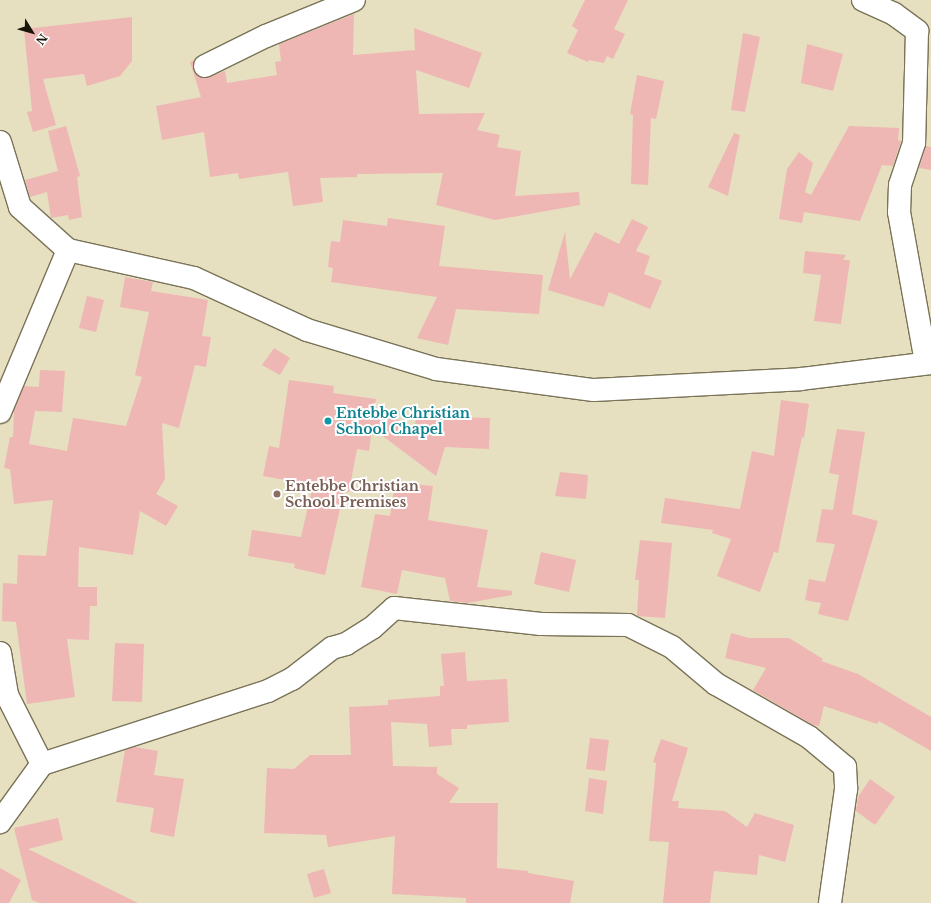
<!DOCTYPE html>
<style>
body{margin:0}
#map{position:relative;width:931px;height:903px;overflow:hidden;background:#e6dfc0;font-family:"Libre Baskerville",serif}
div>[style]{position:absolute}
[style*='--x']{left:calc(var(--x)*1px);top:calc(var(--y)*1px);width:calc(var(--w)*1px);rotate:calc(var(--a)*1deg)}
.building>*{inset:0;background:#efb7b4}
.roads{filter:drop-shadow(1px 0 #7a7358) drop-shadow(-1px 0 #7a7358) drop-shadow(0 1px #7a7358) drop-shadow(0 -1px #7a7358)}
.street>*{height:22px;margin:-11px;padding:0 11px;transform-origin:11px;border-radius:11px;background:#fff}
.dots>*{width:11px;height:11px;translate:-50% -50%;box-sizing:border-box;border:2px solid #fff;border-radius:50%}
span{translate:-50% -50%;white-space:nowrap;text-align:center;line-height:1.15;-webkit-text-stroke:4px #fff;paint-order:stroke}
.culture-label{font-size:14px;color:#0d838f;font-weight:700}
.left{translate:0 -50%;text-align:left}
.education-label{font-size:14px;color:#785e54;font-weight:700}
.north{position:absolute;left:12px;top:12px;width:40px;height:40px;-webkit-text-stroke:3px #fff;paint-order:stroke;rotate:127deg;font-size:11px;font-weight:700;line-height:16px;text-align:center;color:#18150a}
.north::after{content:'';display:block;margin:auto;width:14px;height:18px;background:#18150a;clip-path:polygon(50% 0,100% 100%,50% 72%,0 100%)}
</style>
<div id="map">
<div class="building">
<div style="clip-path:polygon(585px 0,628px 0,614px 29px,625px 34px,613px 59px,607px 56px,604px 63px,589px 60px,588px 62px,567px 53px,578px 30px,572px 26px)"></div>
<div style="clip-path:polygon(354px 14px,353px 55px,415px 50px,414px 28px,482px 53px,469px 88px,416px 70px,419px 114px,485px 113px,477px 130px,500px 135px,497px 147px,521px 151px,515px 196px,579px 192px,580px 205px,495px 220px,436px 205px,443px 173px,357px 174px,357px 177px,320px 178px,323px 202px,293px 206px,288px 172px,239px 179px,238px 173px,210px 177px,204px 132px,162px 140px,156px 106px,201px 97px,190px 62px,194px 60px,194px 72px,204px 78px,225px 71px,227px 83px,277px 75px,275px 62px,281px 61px,279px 44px)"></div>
<div style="clip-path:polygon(132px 17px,132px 61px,120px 76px,87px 86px,84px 74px,43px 79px,56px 125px,33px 132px,27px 112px,32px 111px,24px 29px)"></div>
<div style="clip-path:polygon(743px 33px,760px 37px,745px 112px,731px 110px)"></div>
<div style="clip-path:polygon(807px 44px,843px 54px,833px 91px,801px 83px)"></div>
<div style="clip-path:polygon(637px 75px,664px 81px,656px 119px,651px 118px,648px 185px,631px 184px,633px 115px,630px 114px)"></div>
<div style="clip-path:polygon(66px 126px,80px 176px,77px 177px,82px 217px,69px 220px,68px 215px,51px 218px,47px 192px,30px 197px,25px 180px,58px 171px,48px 131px)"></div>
<div style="clip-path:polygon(849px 126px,899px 128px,898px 140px,901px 141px,893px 166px,882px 165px,860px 221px,804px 212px,802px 223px,779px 219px,787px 169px,799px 152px,813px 163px,805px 192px,811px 195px)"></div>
<div style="clip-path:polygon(734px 133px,740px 135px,728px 196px,708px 187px)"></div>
<div style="clip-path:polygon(926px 146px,931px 147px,931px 170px,919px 168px)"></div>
<div style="clip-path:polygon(388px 218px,445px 226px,439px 266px,543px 275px,539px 314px,456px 309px,448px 345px,417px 338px,437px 297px,331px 282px,333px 268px,328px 267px,331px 241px,340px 242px,343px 220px,387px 226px)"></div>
<div style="clip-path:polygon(632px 219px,648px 227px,636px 251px,650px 256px,644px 274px,662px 281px,650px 309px,609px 292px,604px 307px,548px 290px,565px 232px,570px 279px,595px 232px,619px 244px)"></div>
<div style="clip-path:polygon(805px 251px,846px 255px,843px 260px,850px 260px,841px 324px,814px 321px,821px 275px,803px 273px)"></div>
<div style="clip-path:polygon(125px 277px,153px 282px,151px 291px,208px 300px,202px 336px,211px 337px,206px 367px,195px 365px,179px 428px,162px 423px,165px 479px,156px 494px,178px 506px,166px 526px,140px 511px,133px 555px,79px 547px,78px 587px,97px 587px,97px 606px,90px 606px,89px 640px,67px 639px,75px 697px,27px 704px,16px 622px,2px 621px,3px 583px,17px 584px,18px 555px,46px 556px,53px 500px,14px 504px,10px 469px,4px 468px,10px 437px,13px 437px,14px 410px,24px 386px,39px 387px,40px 370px,65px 371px,62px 412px,35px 411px,29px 444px,67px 451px,73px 418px,126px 426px,142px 377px,135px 375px,149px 312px,120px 307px)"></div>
<div style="clip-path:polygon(87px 296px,104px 300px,96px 332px,79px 328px)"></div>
<div style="clip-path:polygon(274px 348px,290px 358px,280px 375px,262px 365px)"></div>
<div style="clip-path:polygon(289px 380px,334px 386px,333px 393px,376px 399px,375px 407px,414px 429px,418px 408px,453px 414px,453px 417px,490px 418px,489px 449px,445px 447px,436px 476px,372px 428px,369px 451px,357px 449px,349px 492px,344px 491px,325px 575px,294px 568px,295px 564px,248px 556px,252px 530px,301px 537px,313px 485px,263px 476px,269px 446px,279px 448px)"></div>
<div style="clip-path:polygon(781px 400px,809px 404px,804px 438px,802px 437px,778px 553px,774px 552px,760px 592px,717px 576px,731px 539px,712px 533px,713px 530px,661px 523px,665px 498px,740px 509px,752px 451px,774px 456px)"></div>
<div style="clip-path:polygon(837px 429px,865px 432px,852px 514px,878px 521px,848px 621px,818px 614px,821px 603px,805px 600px,809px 579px,825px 582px,835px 544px,816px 542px,822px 509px,833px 510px,839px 475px,829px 473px)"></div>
<div style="clip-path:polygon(560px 472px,588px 475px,586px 499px,555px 496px)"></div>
<div style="clip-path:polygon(395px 482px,433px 486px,428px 520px,488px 530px,477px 587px,512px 591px,512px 595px,468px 603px,450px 601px,445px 578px,402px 570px,397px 594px,361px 587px,375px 514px,390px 516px)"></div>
<div style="clip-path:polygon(640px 540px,672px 543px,665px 618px,637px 616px,639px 580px,635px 580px)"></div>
<div style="clip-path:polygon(541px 552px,576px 560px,569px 592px,534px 584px)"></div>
<div style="clip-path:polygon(731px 633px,749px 638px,789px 638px,823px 659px,821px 661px,858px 674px,931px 717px,931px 751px,879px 721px,877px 724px,824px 706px,819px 726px,813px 725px,753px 690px,766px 668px,725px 658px)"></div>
<div style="clip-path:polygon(115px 643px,144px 644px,142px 702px,112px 701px)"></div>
<div style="clip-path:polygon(465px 652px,467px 681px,507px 679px,509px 722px,467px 725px,467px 729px,451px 729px,452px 745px,429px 747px,427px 724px,391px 722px,393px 766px,437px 767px,437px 774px,459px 788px,449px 803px,498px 803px,497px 868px,528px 871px,528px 873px,574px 881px,570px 903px,466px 903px,466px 898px,392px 894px,395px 836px,328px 847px,326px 835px,264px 833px,267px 768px,294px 769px,310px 755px,351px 755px,349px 707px,388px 705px,388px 700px,440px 696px,440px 686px,444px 686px,441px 654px)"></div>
<div style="clip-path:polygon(590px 738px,609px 740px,605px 771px,586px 769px)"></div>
<div style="clip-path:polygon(661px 739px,688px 748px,672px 801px,679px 801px,678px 808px,725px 811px,747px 827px,755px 813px,794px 825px,785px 862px,759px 855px,757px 875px,714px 871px,710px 903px,663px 903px,669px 842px,649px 841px,656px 763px,653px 762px)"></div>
<div style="clip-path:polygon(135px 747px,158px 751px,154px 775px,184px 779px,174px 837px,150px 832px,154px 808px,116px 802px,125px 750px)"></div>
<div style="clip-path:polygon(589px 778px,607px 781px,603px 814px,585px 811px)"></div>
<div style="clip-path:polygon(870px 779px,895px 797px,875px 825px,856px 811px,858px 797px)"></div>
<div style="clip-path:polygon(58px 818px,63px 840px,28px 849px,138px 903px,39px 903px,32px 900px,14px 828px)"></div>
<div style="clip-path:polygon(0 868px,21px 880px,9px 903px,0 903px)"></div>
<div style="clip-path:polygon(324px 869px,331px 893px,314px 898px,307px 874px)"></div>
</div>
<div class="roads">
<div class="street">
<div style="--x:863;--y:0;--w:34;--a:24"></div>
<div style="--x:894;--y:14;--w:29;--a:36"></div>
<div style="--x:917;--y:31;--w:112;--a:91.5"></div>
<div style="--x:914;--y:143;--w:44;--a:108.4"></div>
<div style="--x:900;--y:185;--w:27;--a:92"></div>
<div style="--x:899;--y:212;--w:152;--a:79.8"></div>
<div style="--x:205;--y:66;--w:68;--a:-26.2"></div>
<div style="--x:266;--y:36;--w:95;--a:-22.2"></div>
<div style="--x:0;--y:142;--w:68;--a:72.9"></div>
<div style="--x:20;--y:207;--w:64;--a:41.9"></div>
<div style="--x:68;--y:250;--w:129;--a:12.5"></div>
<div style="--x:194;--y:278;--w:124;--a:24.7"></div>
<div style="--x:307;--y:330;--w:135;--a:16.8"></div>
<div style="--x:436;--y:369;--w:159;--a:7.6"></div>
<div style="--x:594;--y:390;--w:207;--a:-3"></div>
<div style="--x:801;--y:379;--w:131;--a:-7"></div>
<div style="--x:0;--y:412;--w:176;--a:-67.2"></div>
<div style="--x:0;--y:653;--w:43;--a:80.5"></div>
<div style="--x:7;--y:695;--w:77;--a:63.1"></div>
<div style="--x:42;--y:764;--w:72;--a:125.9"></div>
<div style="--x:42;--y:764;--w:237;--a:-17.9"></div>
<div style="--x:268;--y:691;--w:27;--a:-27"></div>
<div style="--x:292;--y:679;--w:51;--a:-37.8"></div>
<div style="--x:332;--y:648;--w:15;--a:-16"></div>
<div style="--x:346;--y:644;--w:31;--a:-32"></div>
<div style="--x:372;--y:628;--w:30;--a:-42"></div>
<div style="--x:394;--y:608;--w:148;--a:6.2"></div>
<div style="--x:541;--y:624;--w:87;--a:0.7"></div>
<div style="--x:628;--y:625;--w:49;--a:26.6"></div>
<div style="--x:672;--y:647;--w:57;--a:40.1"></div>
<div style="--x:716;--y:684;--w:107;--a:29.7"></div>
<div style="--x:809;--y:737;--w:47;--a:39.8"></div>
<div style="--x:845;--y:767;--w:22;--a:87"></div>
<div style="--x:846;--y:789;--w:115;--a:98"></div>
</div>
</div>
<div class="dots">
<div style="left:328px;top:421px;background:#0f9aa8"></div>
<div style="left:277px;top:494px;background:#8d6e63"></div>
</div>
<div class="culture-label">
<span class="left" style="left:336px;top:421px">Entebbe Christian<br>School Chapel</span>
</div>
<div class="education-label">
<span class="left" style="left:285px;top:494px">Entebbe Christian<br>School Premises</span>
</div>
<div class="north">N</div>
</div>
